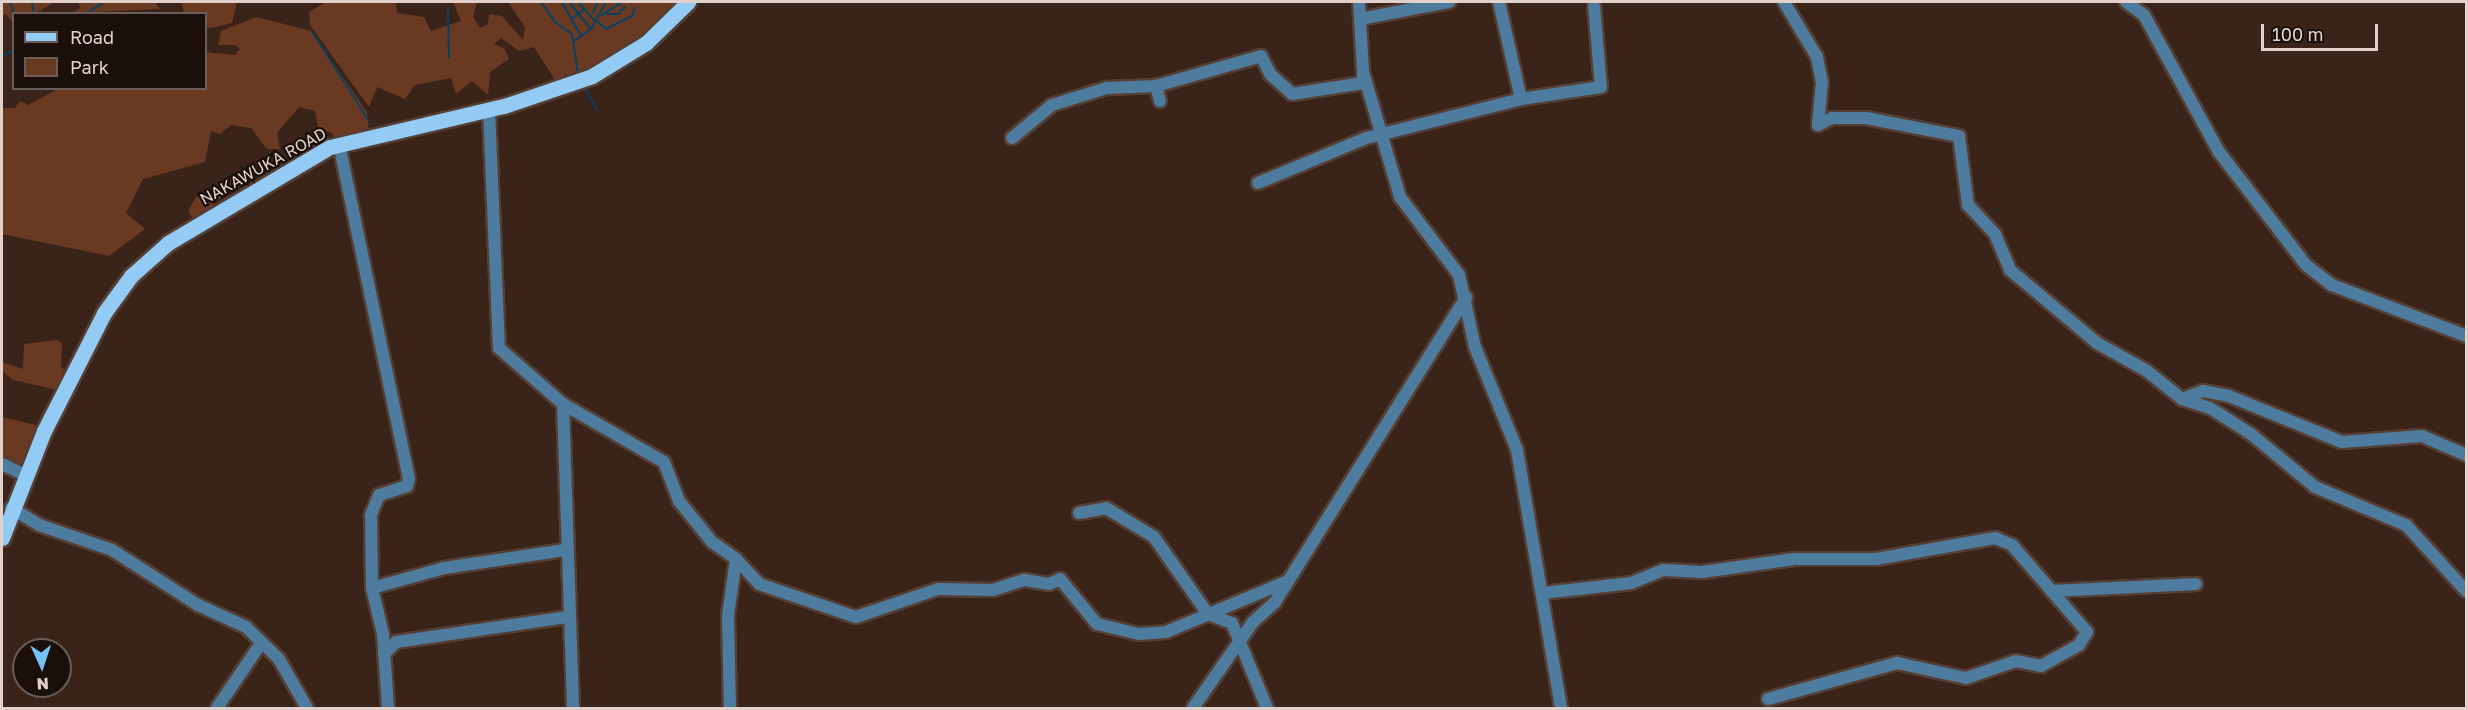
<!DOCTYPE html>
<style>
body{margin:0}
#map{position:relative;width:2468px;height:710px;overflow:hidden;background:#3a2318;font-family:"Golos Text",sans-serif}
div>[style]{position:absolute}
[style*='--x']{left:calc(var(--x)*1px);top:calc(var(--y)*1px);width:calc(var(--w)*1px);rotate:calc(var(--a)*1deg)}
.green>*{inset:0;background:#6a3922}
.stream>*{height:2px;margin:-1px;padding:0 1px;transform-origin:1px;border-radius:1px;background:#064164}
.roads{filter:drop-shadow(2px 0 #553f34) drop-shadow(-2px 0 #553f34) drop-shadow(0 2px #553f34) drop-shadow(0 -2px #553f34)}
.minor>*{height:12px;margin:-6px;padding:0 6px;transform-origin:6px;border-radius:6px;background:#4e7c9e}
.major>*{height:15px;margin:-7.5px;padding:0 7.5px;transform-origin:7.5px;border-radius:7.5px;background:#94cbf5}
span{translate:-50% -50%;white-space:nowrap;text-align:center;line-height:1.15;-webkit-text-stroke:4.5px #1a0f0a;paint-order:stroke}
.street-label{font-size:16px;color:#e1d1ca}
.frame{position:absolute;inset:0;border:3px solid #e1d1ca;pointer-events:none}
.legend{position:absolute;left:12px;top:12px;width:195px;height:78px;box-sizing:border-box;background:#1a0f0a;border:2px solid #6a5d57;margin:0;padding:8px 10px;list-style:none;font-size:18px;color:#e1d1ca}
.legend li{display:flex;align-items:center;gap:12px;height:30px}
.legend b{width:30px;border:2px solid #6a5d57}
.north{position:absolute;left:12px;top:638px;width:60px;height:60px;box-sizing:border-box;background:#1a0f0a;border:2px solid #6a5d57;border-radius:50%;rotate:177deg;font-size:16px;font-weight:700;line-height:24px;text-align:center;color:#e1d1ca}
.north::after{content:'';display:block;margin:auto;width:21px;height:27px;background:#76c0f6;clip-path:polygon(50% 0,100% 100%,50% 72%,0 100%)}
.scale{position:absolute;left:2261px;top:24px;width:117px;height:27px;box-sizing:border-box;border:3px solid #e1d1ca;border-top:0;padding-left:8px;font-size:18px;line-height:21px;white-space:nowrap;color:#e1d1ca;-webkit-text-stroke:4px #1a0f0a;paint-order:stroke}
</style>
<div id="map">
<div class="green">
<div style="clip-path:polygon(2px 2px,55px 2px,36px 13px,14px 14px,13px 23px,6px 14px,2px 16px)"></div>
<div style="clip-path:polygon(77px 2px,155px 2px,160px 9px,72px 13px,81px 8px)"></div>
<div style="clip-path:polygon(181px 2px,237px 2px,232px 23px,211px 28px,206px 27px,206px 14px,184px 13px)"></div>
<div style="clip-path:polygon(326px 2px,396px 2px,397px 13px,424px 17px,431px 31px,461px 21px,453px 2px,477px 2px,473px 17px,480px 28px,488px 24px,489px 14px,502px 16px,523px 40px,525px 27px,508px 2px,679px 2px,634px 46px,558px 85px,534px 47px,519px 51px,501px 38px,494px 44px,504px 48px,509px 59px,490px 72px,488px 95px,472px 81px,456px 94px,451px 78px,415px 85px,405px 99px,377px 87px,369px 107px,310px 25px,309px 12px)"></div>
<div style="clip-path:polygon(256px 17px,311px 31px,367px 112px,369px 132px,337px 141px,332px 133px,318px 128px,315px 111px,299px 107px,277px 133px,280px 149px,267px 149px,251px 128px,231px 125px,220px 134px,211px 131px,205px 162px,143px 179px,126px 213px,145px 229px,109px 256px,2px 234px,2px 108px,15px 108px,20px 101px,28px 105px,58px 89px,206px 88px,206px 52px,235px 55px,240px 49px,235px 45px,218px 45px,221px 31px)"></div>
<div style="clip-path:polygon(221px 189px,223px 195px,200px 219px,192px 217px,188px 211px,196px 197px,204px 194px,210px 199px)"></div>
<div style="clip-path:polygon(57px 340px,62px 343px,61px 366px,66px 372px,58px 390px,13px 380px,2px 371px,2px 362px,23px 369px,24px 344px)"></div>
<div style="clip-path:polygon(2px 417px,40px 426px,23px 466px,2px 461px)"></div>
</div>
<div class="stream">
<div style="--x:10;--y:2;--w:13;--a:72"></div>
<div style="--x:32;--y:2;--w:12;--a:81"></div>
<div style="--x:541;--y:2;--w:24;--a:55"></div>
<div style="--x:555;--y:22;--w:21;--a:35"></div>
<div style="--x:572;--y:34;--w:40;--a:81.5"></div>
<div style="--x:562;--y:2;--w:38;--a:61"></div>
<div style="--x:569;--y:2;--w:35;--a:51"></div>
<div style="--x:578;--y:2;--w:25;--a:48"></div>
<div style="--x:448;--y:7;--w:50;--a:88.9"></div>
<div style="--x:593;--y:13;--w:12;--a:-66"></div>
<div style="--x:86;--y:14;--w:22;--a:-34"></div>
<div style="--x:607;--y:14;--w:11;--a:0"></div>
<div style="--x:618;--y:14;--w:10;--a:-45"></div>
<div style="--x:602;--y:15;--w:24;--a:-33"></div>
<div style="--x:571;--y:19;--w:17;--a:-36"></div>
<div style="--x:597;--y:21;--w:12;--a:42"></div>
<div style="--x:606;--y:29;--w:29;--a:-27"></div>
<div style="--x:632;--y:16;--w:9;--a:-69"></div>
<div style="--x:313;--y:33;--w:104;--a:57.5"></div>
<div style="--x:574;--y:41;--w:21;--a:-35"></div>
<div style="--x:591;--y:29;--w:31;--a:-61"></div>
<div style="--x:2;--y:56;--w:13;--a:-27"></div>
<div style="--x:584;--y:86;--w:27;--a:62"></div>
<div style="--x:258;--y:181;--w:30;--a:-33"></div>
<div style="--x:209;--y:210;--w:48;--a:-31.4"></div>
<div style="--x:165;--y:256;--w:18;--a:-38"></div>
<div style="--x:2;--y:550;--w:7;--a:-74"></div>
</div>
<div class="roads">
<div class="minor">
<div style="--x:1359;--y:2;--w:70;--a:86.7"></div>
<div style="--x:1363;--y:72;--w:130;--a:73.5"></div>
<div style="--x:1400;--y:197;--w:98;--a:52.9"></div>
<div style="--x:1459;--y:275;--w:74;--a:77.5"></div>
<div style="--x:1475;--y:347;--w:111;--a:67.8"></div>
<div style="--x:1517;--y:450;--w:262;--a:80.3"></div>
<div style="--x:1784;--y:2;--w:64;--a:59"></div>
<div style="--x:1817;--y:57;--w:25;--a:79"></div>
<div style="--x:1822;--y:82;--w:43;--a:95.3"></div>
<div style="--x:1818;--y:125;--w:16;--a:-27"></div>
<div style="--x:1832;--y:118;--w:34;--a:0"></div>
<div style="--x:1866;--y:118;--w:95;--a:11"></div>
<div style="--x:1959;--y:136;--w:70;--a:82.6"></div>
<div style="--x:1968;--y:205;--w:40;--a:47"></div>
<div style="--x:1995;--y:234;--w:39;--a:67"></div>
<div style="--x:2010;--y:270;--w:114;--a:40"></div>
<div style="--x:2097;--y:343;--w:57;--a:29.2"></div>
<div style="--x:2147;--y:371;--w:45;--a:38.7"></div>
<div style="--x:2182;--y:399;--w:29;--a:18"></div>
<div style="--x:2210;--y:408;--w:49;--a:32.4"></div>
<div style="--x:2251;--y:434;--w:83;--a:39.6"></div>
<div style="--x:2315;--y:487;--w:99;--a:22.7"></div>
<div style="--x:2406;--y:525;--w:89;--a:47.7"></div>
<div style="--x:2126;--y:2;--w:22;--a:36"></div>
<div style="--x:2144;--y:15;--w:156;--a:61.3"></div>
<div style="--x:2219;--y:152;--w:143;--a:52.4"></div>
<div style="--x:2306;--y:265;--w:33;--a:38"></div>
<div style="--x:2332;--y:285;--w:143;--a:20.8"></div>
<div style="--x:1360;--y:19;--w:91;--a:-10.8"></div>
<div style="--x:1521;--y:99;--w:81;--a:-8.5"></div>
<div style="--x:1601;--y:87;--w:81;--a:-94.9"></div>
<div style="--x:1160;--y:101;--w:16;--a:-105"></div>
<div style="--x:1156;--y:86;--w:109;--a:-15.9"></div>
<div style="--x:1261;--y:56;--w:20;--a:63"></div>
<div style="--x:1270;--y:74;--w:30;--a:42"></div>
<div style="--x:1292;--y:94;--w:72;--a:-8.8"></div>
<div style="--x:1363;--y:83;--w:11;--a:-90"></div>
<div style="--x:489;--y:110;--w:238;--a:87.6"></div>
<div style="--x:499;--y:348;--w:85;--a:41.2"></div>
<div style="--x:563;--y:404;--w:116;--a:29.9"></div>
<div style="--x:664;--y:462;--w:42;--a:69"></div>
<div style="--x:679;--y:501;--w:53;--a:51.2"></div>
<div style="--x:712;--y:542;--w:29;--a:35"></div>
<div style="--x:736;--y:559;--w:57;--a:98.1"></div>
<div style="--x:728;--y:615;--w:93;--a:88.8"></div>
<div style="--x:1012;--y:138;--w:52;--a:-39.5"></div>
<div style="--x:1052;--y:105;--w:58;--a:-17.2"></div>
<div style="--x:1107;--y:88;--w:49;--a:-2.3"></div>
<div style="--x:339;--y:144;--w:341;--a:78.2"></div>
<div style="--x:409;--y:478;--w:8;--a:104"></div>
<div style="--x:407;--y:486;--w:29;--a:162"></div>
<div style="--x:379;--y:495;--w:22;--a:112"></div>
<div style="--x:371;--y:515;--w:73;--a:89.2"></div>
<div style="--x:372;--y:588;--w:47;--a:76.6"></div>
<div style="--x:383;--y:634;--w:74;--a:86.1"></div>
<div style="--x:1258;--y:183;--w:117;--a:-22.6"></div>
<div style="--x:1366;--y:138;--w:160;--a:-14.1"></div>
<div style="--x:1521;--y:99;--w:99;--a:-102.8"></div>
<div style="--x:2182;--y:399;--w:22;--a:-21"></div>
<div style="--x:2203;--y:391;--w:26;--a:11"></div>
<div style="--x:2229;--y:396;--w:122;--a:22.2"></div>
<div style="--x:2342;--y:442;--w:80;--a:-4.3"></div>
<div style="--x:2422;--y:436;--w:48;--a:23.4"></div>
<div style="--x:563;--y:404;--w:304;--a:88.1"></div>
<div style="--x:2;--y:464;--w:25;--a:26"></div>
<div style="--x:11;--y:508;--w:33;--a:31"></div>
<div style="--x:39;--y:525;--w:77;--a:18.9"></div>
<div style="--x:112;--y:550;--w:102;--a:32.6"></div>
<div style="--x:198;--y:605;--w:53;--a:24.6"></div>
<div style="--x:246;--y:627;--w:46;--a:44.1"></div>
<div style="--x:279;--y:659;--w:56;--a:60.3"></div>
<div style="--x:1079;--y:513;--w:27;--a:-10"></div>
<div style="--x:1106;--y:508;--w:56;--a:31.1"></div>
<div style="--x:1154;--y:537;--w:94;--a:55"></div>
<div style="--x:1208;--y:614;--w:26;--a:21"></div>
<div style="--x:1232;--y:623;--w:92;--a:67.6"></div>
<div style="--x:736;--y:559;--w:34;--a:47"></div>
<div style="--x:759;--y:584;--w:102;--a:18.8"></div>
<div style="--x:856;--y:617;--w:87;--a:-18.9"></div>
<div style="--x:938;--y:589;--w:55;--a:1"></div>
<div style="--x:993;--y:590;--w:33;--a:-18"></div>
<div style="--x:1024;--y:580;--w:25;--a:9"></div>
<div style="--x:1049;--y:584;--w:12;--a:-24"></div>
<div style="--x:1060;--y:579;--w:58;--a:50.6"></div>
<div style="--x:1097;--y:624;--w:43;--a:13.4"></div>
<div style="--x:1139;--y:634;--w:27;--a:-4"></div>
<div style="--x:1166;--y:632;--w:132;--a:-22.7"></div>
<div style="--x:372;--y:588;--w:75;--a:-15.5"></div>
<div style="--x:444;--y:568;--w:122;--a:-8.5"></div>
<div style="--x:2052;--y:591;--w:144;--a:-2.8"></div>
<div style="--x:1543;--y:593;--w:89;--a:-6.5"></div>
<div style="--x:1631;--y:583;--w:35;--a:-22"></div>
<div style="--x:1664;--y:570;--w:38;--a:3"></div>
<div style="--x:1702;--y:572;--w:93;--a:-8"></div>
<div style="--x:1794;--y:559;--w:82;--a:0"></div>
<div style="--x:1876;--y:559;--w:121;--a:-10"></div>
<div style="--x:1995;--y:538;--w:18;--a:22"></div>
<div style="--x:2012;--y:545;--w:115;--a:49.2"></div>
<div style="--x:2087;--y:632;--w:15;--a:122"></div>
<div style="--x:2079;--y:645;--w:43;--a:151.1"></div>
<div style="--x:2041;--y:666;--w:25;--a:-169"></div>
<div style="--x:2016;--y:661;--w:53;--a:161.2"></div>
<div style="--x:1966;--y:678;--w:71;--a:-167.7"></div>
<div style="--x:1897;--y:663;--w:134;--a:164.4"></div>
<div style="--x:384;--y:654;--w:17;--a:-45"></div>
<div style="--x:396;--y:642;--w:174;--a:-8.3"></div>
<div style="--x:217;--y:708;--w:76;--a:-55.7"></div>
<div style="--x:1193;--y:708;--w:105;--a:-55.1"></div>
<div style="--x:1253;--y:622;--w:30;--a:-42"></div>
<div style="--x:1275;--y:602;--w:360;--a:-57.9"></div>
</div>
<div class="major">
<div style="--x:2;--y:538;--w:115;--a:-68.6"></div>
<div style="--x:44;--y:431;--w:132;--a:-63"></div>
<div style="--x:104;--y:313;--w:46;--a:-53.9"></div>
<div style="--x:131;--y:276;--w:50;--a:-41.7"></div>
<div style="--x:168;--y:243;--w:188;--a:-30.7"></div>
<div style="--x:330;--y:147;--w:179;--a:-13.3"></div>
<div style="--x:504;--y:106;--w:93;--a:-18.8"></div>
<div style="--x:592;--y:76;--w:63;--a:-31.4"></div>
<div style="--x:646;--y:43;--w:59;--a:-44.3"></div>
</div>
</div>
<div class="street-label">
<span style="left:263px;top:166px;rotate:-29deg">NAKAWUKA ROAD</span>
</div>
<div class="frame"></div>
<ul class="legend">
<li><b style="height:8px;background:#94cbf5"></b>Road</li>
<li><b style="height:16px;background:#6a3922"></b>Park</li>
</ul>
<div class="north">N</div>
<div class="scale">100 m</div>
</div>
